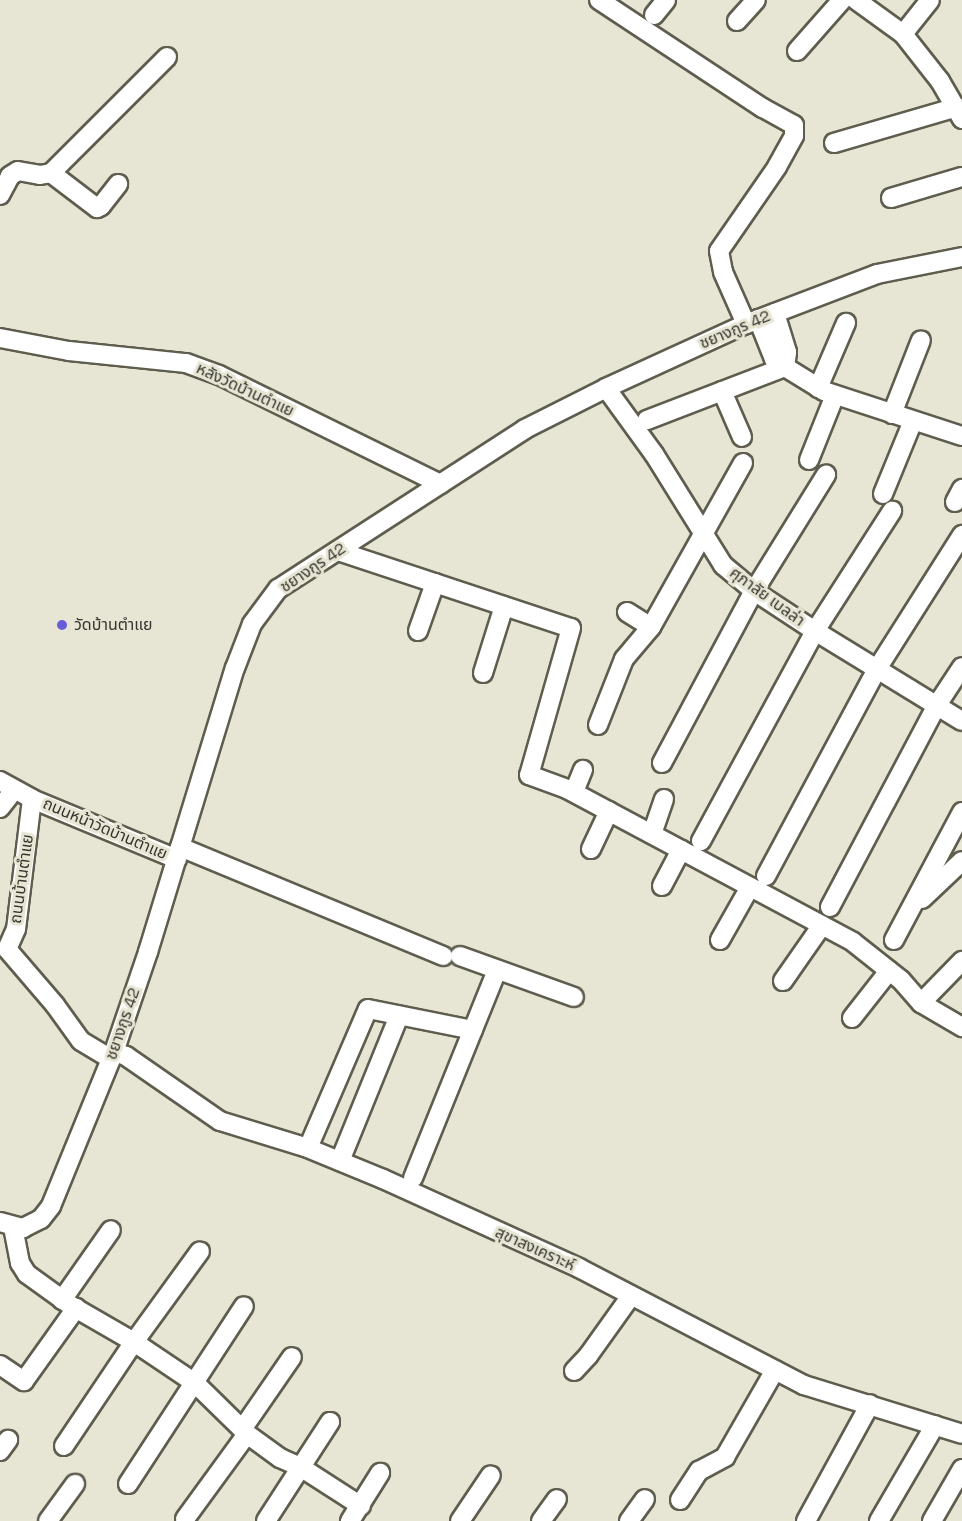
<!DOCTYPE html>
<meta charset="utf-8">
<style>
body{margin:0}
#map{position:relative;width:962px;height:1521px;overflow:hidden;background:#e7e6d4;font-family:"Space Grotesk","Noto Sans Thai",sans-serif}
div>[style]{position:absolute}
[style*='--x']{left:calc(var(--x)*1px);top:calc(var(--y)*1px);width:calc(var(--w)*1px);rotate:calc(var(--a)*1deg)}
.roads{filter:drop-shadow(2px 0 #5e5d4e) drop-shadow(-2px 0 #5e5d4e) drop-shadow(0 2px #5e5d4e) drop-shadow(0 -2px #5e5d4e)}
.minor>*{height:18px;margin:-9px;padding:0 9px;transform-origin:9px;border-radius:9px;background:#fff}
.dots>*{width:16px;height:16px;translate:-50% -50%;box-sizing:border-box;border:3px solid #e7e6d4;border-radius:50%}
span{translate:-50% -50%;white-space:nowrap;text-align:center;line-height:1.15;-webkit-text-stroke:6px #e7e6d4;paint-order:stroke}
.street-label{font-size:16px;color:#35342e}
.poi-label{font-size:16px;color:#35342e}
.left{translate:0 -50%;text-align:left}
</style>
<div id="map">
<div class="roads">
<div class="minor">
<div style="--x:599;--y:0;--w:196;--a:33.4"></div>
<div style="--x:763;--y:108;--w:35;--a:29"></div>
<div style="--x:794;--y:125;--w:11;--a:90"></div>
<div style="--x:794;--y:136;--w:35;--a:119"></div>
<div style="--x:777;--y:167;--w:102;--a:124.6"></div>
<div style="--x:719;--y:251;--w:21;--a:79"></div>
<div style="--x:723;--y:272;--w:57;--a:66.1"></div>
<div style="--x:856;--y:0;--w:58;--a:35.9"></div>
<div style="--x:903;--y:34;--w:60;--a:51.8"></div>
<div style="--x:940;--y:81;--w:44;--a:59.9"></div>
<div style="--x:654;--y:15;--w:19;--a:-51"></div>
<div style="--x:737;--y:21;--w:28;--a:-48"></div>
<div style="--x:903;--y:34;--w:43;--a:-51.5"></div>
<div style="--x:797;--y:51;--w:68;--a:-48.6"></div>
<div style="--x:834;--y:143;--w:128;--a:-16.3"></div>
<div style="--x:51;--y:173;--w:58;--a:37.3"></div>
<div style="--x:97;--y:208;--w:4;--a:-27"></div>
<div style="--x:101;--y:206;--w:28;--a:-52"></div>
<div style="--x:0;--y:195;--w:21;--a:-62"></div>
<div style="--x:10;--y:176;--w:9;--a:-32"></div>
<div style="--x:18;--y:171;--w:22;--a:10"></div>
<div style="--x:40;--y:175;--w:11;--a:-10"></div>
<div style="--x:51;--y:173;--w:164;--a:-45"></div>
<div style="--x:891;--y:198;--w:74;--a:-16.5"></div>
<div style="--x:758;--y:319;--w:43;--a:68.2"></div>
<div style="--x:774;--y:359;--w:14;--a:36"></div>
<div style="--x:785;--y:367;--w:15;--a:-82"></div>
<div style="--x:787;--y:352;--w:41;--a:-107.1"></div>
<div style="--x:0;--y:338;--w:70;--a:10.7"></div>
<div style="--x:69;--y:351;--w:118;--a:5.9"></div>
<div style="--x:186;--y:363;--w:35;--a:20"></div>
<div style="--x:219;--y:375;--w:247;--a:26.2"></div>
<div style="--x:606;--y:388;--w:82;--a:54"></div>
<div style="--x:654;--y:454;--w:131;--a:58.1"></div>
<div style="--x:723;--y:565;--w:40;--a:40"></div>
<div style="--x:754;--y:591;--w:73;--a:33.3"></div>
<div style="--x:815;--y:631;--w:172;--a:31.5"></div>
<div style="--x:818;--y:388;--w:71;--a:-66.7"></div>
<div style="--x:722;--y:391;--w:50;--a:66.5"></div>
<div style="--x:892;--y:414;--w:79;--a:-68.6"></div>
<div style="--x:647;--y:420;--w:148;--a:-21"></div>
<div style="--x:785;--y:367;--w:46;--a:31.6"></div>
<div style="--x:824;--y:391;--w:145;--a:18.1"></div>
<div style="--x:809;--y:460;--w:70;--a:-68.2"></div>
<div style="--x:883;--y:494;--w:79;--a:-67.7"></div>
<div style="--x:955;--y:502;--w:15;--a:-62"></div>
<div style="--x:338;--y:551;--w:245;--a:18.3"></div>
<div style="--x:571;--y:628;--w:153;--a:105.9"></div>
<div style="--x:529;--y:775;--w:40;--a:20.2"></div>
<div style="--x:567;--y:789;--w:324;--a:28.1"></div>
<div style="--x:853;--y:942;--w:61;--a:38.4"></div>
<div style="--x:901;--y:980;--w:30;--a:49"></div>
<div style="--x:921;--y:1003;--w:48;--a:30.3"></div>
<div style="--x:627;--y:612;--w:28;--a:32"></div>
<div style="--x:418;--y:631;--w:51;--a:-70.5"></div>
<div style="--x:483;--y:673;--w:70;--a:-72.6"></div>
<div style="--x:598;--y:725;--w:71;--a:-68.5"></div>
<div style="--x:624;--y:659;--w:42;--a:-49.8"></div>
<div style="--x:651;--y:627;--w:188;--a:-60.7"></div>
<div style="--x:662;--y:763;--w:195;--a:-61.9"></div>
<div style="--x:754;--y:591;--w:137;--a:-58.2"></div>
<div style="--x:0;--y:781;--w:37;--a:29"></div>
<div style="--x:32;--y:799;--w:131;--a:97"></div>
<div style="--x:16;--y:929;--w:22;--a:114"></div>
<div style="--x:7;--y:949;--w:74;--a:49.4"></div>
<div style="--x:55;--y:1005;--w:44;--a:54.2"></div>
<div style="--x:81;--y:1041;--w:35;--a:31"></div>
<div style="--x:574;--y:792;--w:24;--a:-68"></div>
<div style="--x:32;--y:799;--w:157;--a:22.5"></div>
<div style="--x:0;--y:808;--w:23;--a:-52"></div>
<div style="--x:652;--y:834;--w:37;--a:-71"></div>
<div style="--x:701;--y:841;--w:239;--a:-61.5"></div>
<div style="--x:815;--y:631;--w:143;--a:-57.3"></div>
<div style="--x:180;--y:847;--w:285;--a:22.5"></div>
<div style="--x:591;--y:849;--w:42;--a:-64.7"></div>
<div style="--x:766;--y:876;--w:235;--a:-61.8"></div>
<div style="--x:877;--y:669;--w:159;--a:-57.6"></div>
<div style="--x:662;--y:886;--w:41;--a:-62.2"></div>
<div style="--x:922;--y:899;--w:55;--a:-43.5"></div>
<div style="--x:830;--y:907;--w:229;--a:-62.1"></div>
<div style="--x:937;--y:705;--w:45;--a:-56.7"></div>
<div style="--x:720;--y:940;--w:61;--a:-60.5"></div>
<div style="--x:894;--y:940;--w:145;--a:-62"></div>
<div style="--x:460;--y:956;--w:121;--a:19.8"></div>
<div style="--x:783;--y:981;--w:68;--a:-55.1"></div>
<div style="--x:921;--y:1003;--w:59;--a:-45.7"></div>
<div style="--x:852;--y:1018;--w:60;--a:-51.8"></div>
<div style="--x:114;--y:1052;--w:13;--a:18"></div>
<div style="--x:126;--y:1056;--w:114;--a:34.7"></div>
<div style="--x:220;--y:1121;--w:89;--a:17"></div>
<div style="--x:305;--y:1147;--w:84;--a:22.3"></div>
<div style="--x:383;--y:1179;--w:215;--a:24.4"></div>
<div style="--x:579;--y:1268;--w:254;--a:27.5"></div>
<div style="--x:804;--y:1385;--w:165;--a:17.2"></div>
<div style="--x:308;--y:1148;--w:151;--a:-66.7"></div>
<div style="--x:368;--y:1009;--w:107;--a:11.3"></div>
<div style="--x:340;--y:1161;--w:157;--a:-67.9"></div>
<div style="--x:413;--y:1178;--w:224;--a:-68"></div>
<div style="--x:0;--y:1222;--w:24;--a:15"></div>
<div style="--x:23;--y:1228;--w:20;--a:-27"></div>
<div style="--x:41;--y:1219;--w:16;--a:-52"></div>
<div style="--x:51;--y:1206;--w:166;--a:-67.8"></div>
<div style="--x:114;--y:1052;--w:106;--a:-71.2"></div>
<div style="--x:148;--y:952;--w:297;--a:-73"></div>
<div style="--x:235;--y:668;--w:47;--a:-68.9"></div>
<div style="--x:252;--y:624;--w:44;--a:-53.4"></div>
<div style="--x:278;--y:589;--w:294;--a:-32.9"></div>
<div style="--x:525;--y:429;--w:91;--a:-26.8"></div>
<div style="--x:606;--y:388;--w:154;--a:-24.6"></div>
<div style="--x:746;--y:324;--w:140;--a:-20.9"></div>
<div style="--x:877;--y:274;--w:87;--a:-11.3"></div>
<div style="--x:13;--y:1227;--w:37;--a:79"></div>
<div style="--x:20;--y:1263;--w:13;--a:58"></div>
<div style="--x:27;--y:1274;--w:53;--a:35.8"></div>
<div style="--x:70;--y:1305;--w:74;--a:30"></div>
<div style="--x:134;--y:1342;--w:73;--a:33.9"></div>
<div style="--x:195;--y:1383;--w:73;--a:44.4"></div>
<div style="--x:247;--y:1434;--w:41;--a:36"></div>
<div style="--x:280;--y:1458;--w:24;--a:24"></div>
<div style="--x:302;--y:1468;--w:70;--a:32.8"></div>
<div style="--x:62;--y:1300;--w:85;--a:-55"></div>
<div style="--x:0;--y:1365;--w:29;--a:34"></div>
<div style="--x:24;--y:1381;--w:90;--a:-54.5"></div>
<div style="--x:574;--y:1371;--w:21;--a:-47"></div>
<div style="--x:588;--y:1356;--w:74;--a:-54.4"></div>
<div style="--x:243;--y:1428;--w:86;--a:-55.4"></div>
<div style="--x:64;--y:1446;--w:125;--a:-56.1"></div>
<div style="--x:134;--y:1342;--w:112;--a:-54"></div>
<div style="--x:0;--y:1451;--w:14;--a:-54"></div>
<div style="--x:128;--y:1484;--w:212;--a:-56.9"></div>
<div style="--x:680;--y:1500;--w:35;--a:-57"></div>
<div style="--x:699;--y:1471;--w:30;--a:-28"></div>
<div style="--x:725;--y:1457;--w:100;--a:-60.1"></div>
<div style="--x:185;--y:1519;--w:105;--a:-53.9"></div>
<div style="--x:48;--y:1521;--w:46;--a:-53.9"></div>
<div style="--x:266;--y:1521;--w:118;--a:-57.1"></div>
<div style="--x:350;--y:1521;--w:57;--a:-58"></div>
<div style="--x:460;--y:1521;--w:55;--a:-56"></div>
<div style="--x:541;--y:1521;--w:27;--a:-54"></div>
<div style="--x:629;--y:1521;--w:27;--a:-54"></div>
<div style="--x:806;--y:1521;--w:133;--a:-61.3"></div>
<div style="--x:879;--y:1521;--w:111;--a:-59.7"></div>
<div style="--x:932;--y:1521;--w:60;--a:-60"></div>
</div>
</div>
<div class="dots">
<div style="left:62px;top:625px;background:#695dd7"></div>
</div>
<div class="street-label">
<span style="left:735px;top:330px;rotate:-23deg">ชยางกูร 42</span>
<span style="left:245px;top:390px;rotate:25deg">หลังวัดบ้านตำแย</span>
<span style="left:313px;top:568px;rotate:-34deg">ชยางกูร 42</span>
<span style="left:767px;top:597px;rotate:36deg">ศุภาลัย เบลล่า</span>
<span style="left:105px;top:829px;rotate:23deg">ถนนหน้าวัดบ้านตำแย</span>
<span style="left:22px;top:879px;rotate:-82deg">ถนนบ้านตำแย</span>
<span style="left:123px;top:1024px;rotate:-71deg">ชยางกูร 42</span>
<span style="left:535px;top:1249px;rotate:24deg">สุขาสงเคราะห์</span>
</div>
<div class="poi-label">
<span class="left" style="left:74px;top:625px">วัดบ้านตำแย</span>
</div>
</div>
